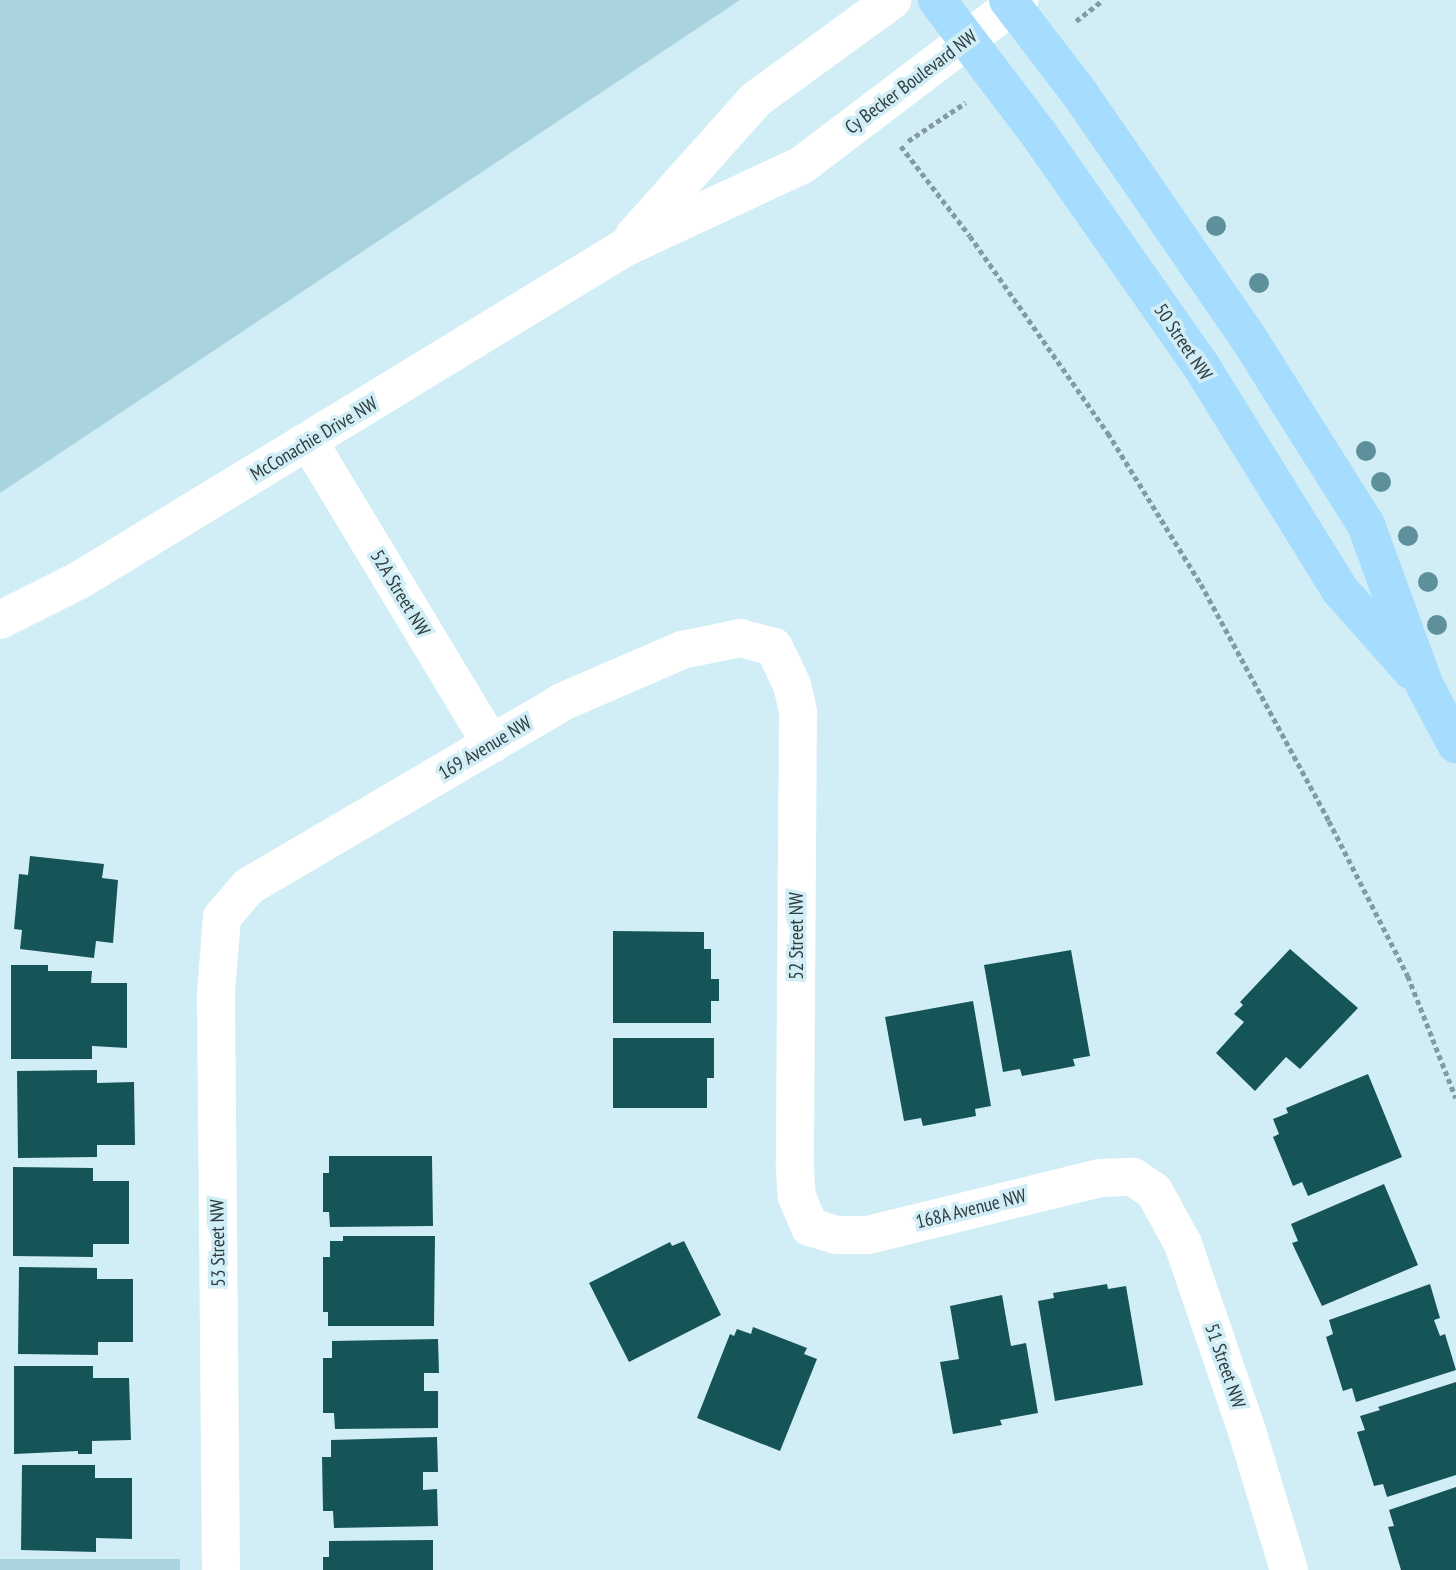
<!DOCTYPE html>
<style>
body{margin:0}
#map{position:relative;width:1456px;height:1570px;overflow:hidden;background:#d1eef6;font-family:"PT Sans Narrow",sans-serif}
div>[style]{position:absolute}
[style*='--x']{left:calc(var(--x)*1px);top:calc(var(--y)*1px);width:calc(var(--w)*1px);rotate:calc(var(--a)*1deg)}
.green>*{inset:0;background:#a9d3df}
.building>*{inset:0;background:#155557}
.path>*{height:4.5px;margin-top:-2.25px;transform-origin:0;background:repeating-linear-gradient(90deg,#8599a0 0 5px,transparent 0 8.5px)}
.minor>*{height:38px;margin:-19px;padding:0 19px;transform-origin:19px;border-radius:19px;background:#fff}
.major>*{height:38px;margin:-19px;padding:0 19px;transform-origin:19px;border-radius:19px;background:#a6dcfd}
.trees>*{width:20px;height:20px;margin:-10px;border-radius:50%;background:#5e909c}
span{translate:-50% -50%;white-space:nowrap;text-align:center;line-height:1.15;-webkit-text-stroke:7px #d1eef6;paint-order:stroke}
.street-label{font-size:19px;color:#303b3f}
</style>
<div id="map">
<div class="green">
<div style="clip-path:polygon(0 0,740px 0,0 493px)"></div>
<div style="clip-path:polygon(0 1559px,180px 1559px,180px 1570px,0 1570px)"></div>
</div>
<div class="building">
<div style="clip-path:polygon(30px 856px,104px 864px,102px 878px,118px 880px,113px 943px,96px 941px,94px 958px,20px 949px,22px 930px,14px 929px,19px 874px,28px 875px)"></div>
<div style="clip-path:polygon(613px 931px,704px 932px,704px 949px,711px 949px,711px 979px,719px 979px,719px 1001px,711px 1001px,711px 1023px,613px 1023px)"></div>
<div style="clip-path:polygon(1290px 949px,1358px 1008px,1300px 1069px,1286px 1057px,1255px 1091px,1216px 1053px,1244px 1022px,1234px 1014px,1243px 1005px,1240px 1002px)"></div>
<div style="clip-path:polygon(1071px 950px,1090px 1056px,1073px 1059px,1075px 1066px,1022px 1076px,1020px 1069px,1003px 1072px,984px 965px)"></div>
<div style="clip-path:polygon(11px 965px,48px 965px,48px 971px,92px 971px,91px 983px,127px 983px,127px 1048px,92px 1046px,92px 1059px,11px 1059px)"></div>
<div style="clip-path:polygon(973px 1001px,991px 1106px,975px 1109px,976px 1116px,923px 1126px,921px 1118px,904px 1121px,885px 1017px)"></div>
<div style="clip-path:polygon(613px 1038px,714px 1038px,714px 1078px,707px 1078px,707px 1108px,613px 1108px)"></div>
<div style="clip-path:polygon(97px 1070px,97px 1083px,134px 1082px,135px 1145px,97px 1145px,97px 1157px,18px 1158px,17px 1071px)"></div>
<div style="clip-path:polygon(1368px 1074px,1402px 1157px,1308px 1196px,1302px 1182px,1293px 1186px,1273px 1137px,1279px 1134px,1273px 1119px,1288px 1113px,1286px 1108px)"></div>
<div style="clip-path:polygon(329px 1156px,432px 1156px,433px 1226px,330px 1227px,329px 1212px,323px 1212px,323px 1173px,329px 1173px)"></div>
<div style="clip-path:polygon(13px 1167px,93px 1168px,93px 1181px,129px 1181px,129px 1244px,93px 1244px,93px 1257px,13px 1256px)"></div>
<div style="clip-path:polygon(1384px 1184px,1418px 1265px,1322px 1306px,1292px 1243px,1298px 1241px,1291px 1224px)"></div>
<div style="clip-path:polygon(343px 1236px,435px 1236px,434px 1326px,328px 1326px,328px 1312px,323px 1312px,323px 1257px,330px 1257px,330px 1241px,343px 1241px)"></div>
<div style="clip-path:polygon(684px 1241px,721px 1315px,629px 1362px,589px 1283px,670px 1242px,672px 1246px)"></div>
<div style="clip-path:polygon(19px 1267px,97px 1268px,97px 1279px,133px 1279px,133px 1342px,98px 1342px,98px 1355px,18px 1354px)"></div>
<div style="clip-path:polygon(1107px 1284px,1108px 1289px,1126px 1286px,1143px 1385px,1055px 1401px,1038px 1301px,1054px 1298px,1053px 1293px)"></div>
<div style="clip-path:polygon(1430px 1284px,1440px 1318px,1434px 1320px,1440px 1336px,1445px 1334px,1456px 1370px,1356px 1402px,1352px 1388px,1343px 1391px,1326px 1337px,1333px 1334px,1329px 1320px)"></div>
<div style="clip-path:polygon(1002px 1295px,1011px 1346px,1026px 1343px,1038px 1413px,1000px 1420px,1002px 1425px,953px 1434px,940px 1362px,959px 1359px,950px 1306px)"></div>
<div style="clip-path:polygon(753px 1327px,807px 1348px,804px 1354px,817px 1359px,780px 1451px,697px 1418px,730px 1334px,734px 1336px,737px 1329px,751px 1334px)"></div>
<div style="clip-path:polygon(438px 1339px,439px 1373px,424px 1373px,424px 1391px,438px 1391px,438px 1428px,335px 1429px,334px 1413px,323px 1413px,323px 1358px,332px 1358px,332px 1341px)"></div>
<div style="clip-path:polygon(14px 1366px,93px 1366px,93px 1378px,129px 1378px,131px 1440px,92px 1441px,92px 1454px,78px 1454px,78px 1451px,14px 1454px)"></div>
<div style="clip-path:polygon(1456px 1382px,1456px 1475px,1387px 1497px,1383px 1484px,1374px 1486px,1357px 1432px,1365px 1430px,1360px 1416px,1380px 1410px,1378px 1407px)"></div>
<div style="clip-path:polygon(437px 1437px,438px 1472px,423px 1472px,423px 1490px,437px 1489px,438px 1526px,334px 1528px,333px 1511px,323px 1511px,322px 1457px,331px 1457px,331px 1440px)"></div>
<div style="clip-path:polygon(22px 1465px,95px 1465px,95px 1478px,132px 1478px,132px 1539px,96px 1538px,96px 1552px,21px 1550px)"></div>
<div style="clip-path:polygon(1456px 1487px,1456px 1570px,1401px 1570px,1388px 1527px,1394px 1526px,1389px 1510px)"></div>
<div style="clip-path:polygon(433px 1540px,433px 1570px,323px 1570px,323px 1557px,329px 1557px,329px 1541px)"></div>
</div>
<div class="path">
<div style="--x:1076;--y:21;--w:34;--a:-38"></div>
<div style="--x:908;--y:141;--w:69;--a:-33.7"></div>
<div style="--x:901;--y:146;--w:113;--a:52.5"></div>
<div style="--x:970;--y:236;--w:241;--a:55"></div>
<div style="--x:1108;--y:433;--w:177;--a:58.4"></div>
<div style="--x:1201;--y:584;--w:269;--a:61.6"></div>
<div style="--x:1329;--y:821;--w:174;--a:63"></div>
<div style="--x:1408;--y:976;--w:131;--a:68.5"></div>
</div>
<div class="minor">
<div style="--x:634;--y:236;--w:182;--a:-48.3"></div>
<div style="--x:755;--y:100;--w:170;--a:-36.1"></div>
<div style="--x:309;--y:442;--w:353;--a:58.9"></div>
<div style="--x:0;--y:620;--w:87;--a:-26.6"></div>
<div style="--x:78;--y:581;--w:640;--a:-31.38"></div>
<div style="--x:624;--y:248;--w:196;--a:-25"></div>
<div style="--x:802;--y:165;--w:273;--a:-37.2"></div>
<div style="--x:221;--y:1570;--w:578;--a:-90.5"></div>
<div style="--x:216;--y:992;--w:75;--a:-85.4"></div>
<div style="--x:222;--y:917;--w:41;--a:-48.9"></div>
<div style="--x:249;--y:886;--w:363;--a:-30.4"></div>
<div style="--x:562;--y:702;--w:131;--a:-23.4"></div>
<div style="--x:682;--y:650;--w:59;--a:-11.7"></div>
<div style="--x:740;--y:638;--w:35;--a:15"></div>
<div style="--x:774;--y:647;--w:42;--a:64.7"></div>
<div style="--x:792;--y:685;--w:28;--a:77"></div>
<div style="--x:798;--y:712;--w:459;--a:90.4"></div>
<div style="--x:795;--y:1171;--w:26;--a:86"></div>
<div style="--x:797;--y:1197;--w:33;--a:67"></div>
<div style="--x:810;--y:1227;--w:27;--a:17"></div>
<div style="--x:836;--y:1235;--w:32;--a:0"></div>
<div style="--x:868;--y:1235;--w:239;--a:-13.8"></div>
<div style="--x:1100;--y:1178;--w:33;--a:-2"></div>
<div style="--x:1133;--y:1177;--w:25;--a:34"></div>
<div style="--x:1154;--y:1191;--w:60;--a:61.3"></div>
<div style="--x:1183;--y:1244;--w:198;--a:71.1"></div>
<div style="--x:1247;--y:1431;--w:145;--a:73.2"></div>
</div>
<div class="major">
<div style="--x:937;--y:0;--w:167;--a:52.8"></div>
<div style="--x:1038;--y:133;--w:288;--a:55"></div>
<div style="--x:1203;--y:369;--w:260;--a:58.2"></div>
<div style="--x:1340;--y:590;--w:108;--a:48.4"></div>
<div style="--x:1008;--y:0;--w:118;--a:52.5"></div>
<div style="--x:1080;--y:94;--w:298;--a:55.4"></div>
<div style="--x:1249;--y:339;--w:220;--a:57.8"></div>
<div style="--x:1366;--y:525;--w:171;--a:69.9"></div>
<div style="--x:1425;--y:686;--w:66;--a:61.9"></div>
</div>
<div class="trees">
<div style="left:1216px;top:226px"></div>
<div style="left:1259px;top:283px"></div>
<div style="left:1366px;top:451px"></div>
<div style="left:1381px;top:482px"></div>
<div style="left:1408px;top:536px"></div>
<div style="left:1428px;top:582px"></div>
<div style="left:1437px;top:625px"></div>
</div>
<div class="street-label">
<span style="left:911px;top:82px;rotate:-37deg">Cy Becker Boulevard NW</span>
<span style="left:1183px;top:342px;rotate:56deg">50 Street NW</span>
<span style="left:314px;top:439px;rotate:-31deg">McConachie Drive NW</span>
<span style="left:400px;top:593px;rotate:59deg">52A Street NW</span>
<span style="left:485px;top:748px;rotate:-31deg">169 Avenue NW</span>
<span style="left:797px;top:936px;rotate:-90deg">52 Street NW</span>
<span style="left:971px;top:1209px;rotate:-14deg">168A Avenue NW</span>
<span style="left:218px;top:1243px;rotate:-91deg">53 Street NW</span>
<span style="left:1225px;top:1366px;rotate:71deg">51 Street NW</span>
</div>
</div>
